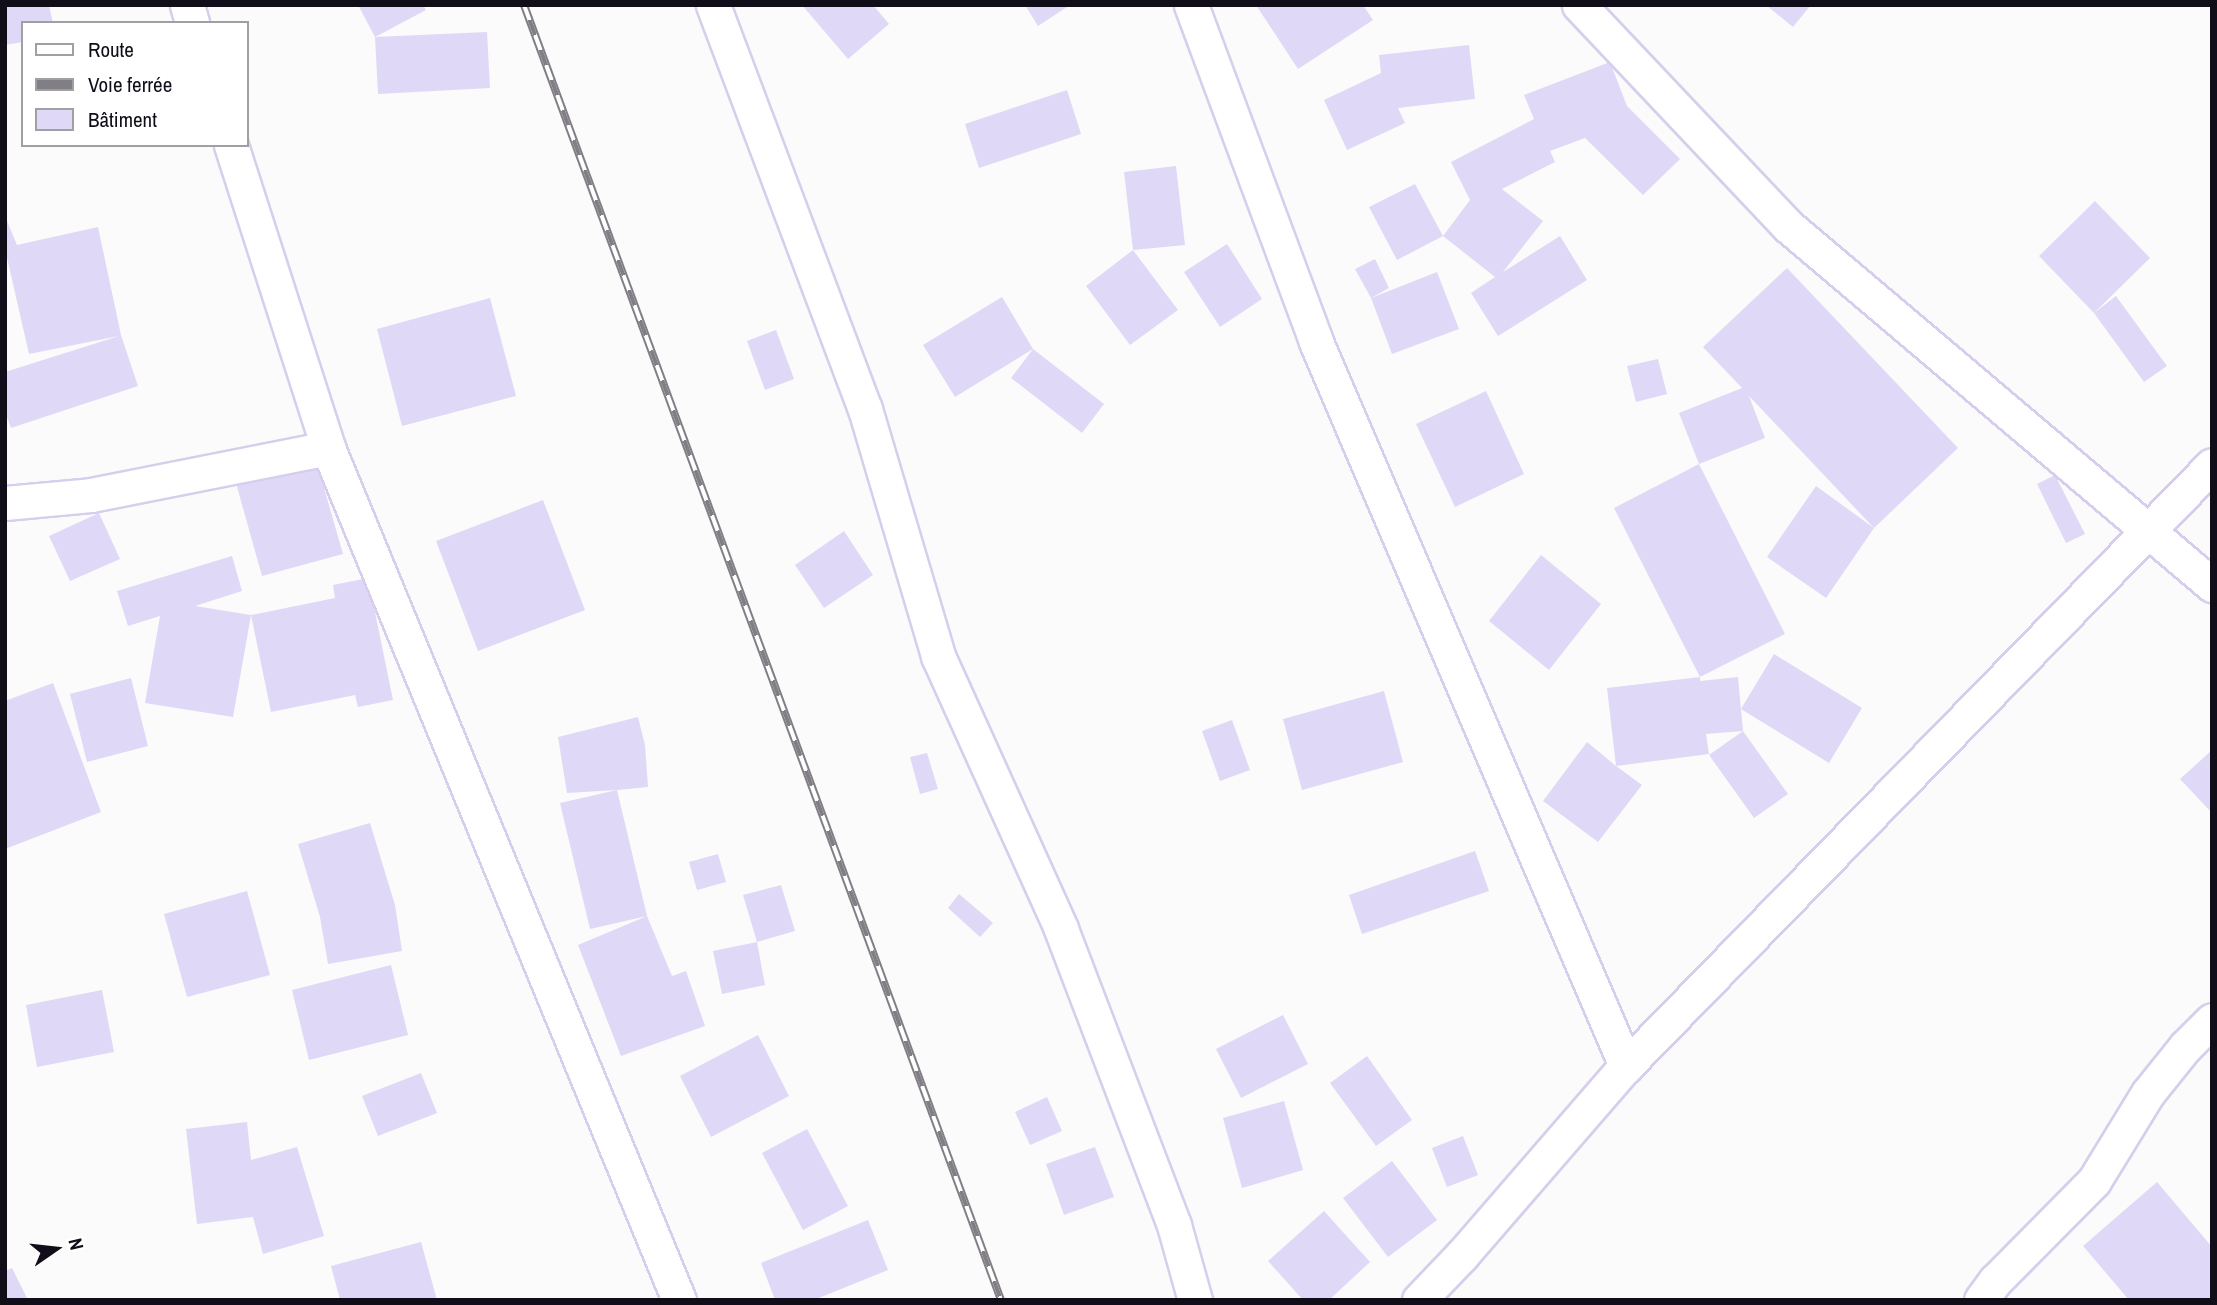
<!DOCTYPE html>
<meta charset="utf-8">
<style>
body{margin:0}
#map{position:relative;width:2217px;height:1305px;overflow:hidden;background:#fbfbfb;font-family:"Archivo Narrow",sans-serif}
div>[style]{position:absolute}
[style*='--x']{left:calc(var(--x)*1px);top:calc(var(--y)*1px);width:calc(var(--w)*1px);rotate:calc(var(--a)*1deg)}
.building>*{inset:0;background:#e0d8f7}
.roads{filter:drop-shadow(2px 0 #d6ceec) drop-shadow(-2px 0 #d6ceec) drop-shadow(0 2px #d6ceec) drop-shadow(0 -2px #d6ceec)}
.minor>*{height:33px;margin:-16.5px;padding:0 16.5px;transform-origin:16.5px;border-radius:16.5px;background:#fff}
.rail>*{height:8px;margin-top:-4px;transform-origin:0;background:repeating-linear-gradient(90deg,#fff 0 16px,#817f85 0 32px);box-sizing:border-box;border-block:2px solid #817f85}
span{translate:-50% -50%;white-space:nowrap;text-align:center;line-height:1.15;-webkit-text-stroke:5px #fff;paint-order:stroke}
.frame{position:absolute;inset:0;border:7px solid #110e19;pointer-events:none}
.legend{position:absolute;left:21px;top:21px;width:228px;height:126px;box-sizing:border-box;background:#fff;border:2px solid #a09fa3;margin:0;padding:9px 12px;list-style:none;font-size:21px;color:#110e19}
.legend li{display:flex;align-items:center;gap:14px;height:35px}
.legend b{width:35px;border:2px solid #a09fa3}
.north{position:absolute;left:21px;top:1214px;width:70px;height:70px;-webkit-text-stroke:5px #fff;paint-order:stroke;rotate:76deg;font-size:19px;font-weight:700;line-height:28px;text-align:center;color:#110e19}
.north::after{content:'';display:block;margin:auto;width:24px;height:32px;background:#110e19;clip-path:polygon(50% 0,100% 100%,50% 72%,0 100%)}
</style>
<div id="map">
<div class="building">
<div style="clip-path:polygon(5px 5px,49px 5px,53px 23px,23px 23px,23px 42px,5px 45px)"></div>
<div style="clip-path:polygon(358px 5px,423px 5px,426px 10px,375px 37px)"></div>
<div style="clip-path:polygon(802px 5px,873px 5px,889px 24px,848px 59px)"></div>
<div style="clip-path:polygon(1025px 5px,1070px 5px,1038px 26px)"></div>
<div style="clip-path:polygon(1256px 5px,1363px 5px,1373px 20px,1298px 69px)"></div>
<div style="clip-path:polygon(1766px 5px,1811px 5px,1793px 27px)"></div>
<div style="clip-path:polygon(487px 32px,490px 88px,378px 94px,375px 37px)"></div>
<div style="clip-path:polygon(1469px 45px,1475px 99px,1398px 108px,1405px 123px,1347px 150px,1324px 100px,1381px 73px,1379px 55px)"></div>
<div style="clip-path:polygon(1610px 62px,1627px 106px,1680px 159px,1643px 195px,1585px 138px,1550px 151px,1555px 162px,1502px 189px,1543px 221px,1503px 272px,1560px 236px,1587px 280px,1498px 336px,1471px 293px,1495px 277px,1443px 236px,1397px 260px,1369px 207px,1415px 184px,1443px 236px,1470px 200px,1451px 162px,1534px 119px,1524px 95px)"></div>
<div style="clip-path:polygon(1067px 90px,1081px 134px,979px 168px,965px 124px)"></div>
<div style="clip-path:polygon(1176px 166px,1185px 245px,1133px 250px,1178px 310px,1130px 345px,1086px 286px,1133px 250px,1124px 172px)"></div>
<div style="clip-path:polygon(2095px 201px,2150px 258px,2094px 313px,2116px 296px,2167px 366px,2144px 382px,2094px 313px,2039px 256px)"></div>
<div style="clip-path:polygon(5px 216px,17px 245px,98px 227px,121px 335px,138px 386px,11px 428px,5px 412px,5px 372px,119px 336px,29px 354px,5px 249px)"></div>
<div style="clip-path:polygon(1227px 244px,1262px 299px,1220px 327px,1184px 272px)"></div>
<div style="clip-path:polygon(1375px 259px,1389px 288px,1371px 298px,1355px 269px)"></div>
<div style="clip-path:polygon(1787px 268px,1958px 448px,1874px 528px,1749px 396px,1765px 438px,1699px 464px,1679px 413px,1742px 388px,1703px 347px)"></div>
<div style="clip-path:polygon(1437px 272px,1459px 329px,1392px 354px,1371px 298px)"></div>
<div style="clip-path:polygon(1002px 297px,1033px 349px,1104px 404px,1082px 433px,1011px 378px,1033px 349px,955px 397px,923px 345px)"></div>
<div style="clip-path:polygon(490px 298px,516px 396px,402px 426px,377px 329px)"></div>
<div style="clip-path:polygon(776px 330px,794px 379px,765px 390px,747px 341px)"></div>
<div style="clip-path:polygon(1658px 359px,1667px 394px,1636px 402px,1627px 366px)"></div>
<div style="clip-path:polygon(1486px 391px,1524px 474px,1455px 507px,1416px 424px)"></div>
<div style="clip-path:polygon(314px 453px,343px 554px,262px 576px,234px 476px)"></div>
<div style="clip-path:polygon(1699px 464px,1785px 634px,1700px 677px,1614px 508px)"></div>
<div style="clip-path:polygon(2055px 475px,2085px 534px,2066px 543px,2037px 484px)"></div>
<div style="clip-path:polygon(1816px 486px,1874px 528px,1826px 598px,1767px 557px)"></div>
<div style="clip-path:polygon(543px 500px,585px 610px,478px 651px,436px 541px)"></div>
<div style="clip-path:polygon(99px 513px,120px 559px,70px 581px,49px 536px)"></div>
<div style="clip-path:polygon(844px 531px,873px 575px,824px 608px,795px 565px)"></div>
<div style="clip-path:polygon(1541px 555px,1601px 604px,1549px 670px,1489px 621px)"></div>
<div style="clip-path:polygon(232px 556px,242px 591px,195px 606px,251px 615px,233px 717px,145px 703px,160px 616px,128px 626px,117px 591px)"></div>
<div style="clip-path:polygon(368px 578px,393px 700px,358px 707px,355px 695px,271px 712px,251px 615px,335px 598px,333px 585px)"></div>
<div style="clip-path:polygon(1774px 654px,1862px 708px,1829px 763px,1741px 709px)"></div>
<div style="clip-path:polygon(1700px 677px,1700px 681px,1738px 677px,1743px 731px,1706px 734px,1709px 754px,1616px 766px,1642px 785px,1598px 842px,1543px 801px,1587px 742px,1616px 766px,1607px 688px)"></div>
<div style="clip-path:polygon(131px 678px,148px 746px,87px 762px,70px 694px)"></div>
<div style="clip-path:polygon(53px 683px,101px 812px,5px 849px,5px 701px)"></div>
<div style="clip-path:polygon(1384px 691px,1403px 762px,1302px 790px,1283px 719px)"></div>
<div style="clip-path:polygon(638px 717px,645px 745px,648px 787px,617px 790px,647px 916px,672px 976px,686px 971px,705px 1026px,621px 1056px,578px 945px,647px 916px,590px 929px,560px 803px,617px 790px,567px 793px,558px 737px)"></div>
<div style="clip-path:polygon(1232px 720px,1250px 770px,1220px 781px,1202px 731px)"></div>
<div style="clip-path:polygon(1743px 731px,1788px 794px,1754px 818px,1709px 755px)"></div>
<div style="clip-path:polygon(2212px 750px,2212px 813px,2180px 779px)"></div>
<div style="clip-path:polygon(927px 753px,938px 789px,920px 794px,910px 757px)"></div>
<div style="clip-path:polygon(370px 823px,395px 905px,402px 951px,328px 964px,320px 917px,298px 844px)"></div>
<div style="clip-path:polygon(1475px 851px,1489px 891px,1362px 934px,1349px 895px)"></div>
<div style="clip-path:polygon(718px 854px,726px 882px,697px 890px,689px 862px)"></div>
<div style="clip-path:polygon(781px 885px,795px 931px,757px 942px,743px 895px)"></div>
<div style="clip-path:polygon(247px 891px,270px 975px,187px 997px,164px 914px)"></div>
<div style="clip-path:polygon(959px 894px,993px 923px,980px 937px,948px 908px)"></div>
<div style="clip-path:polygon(757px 942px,765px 985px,722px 994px,713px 951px)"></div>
<div style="clip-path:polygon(391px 965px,408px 1035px,309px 1060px,292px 990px)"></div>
<div style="clip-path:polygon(102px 990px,114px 1052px,37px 1067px,26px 1005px)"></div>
<div style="clip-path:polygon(1283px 1015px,1308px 1064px,1241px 1098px,1216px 1049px)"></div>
<div style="clip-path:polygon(758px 1035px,789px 1096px,711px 1137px,680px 1076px)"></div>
<div style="clip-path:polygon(1367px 1056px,1412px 1120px,1376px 1146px,1330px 1083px)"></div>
<div style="clip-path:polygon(421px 1073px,437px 1113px,378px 1136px,362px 1096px)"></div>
<div style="clip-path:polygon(1047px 1097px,1062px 1131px,1030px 1145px,1015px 1112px)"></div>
<div style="clip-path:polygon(1284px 1101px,1303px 1170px,1242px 1188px,1223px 1118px)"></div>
<div style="clip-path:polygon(247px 1122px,251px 1160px,297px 1147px,324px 1236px,263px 1254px,253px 1217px,197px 1224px,186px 1129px)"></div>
<div style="clip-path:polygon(807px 1129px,848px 1206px,803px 1230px,762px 1153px)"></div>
<div style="clip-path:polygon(1463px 1136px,1478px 1175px,1447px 1187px,1432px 1148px)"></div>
<div style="clip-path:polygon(1095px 1147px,1114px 1197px,1064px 1215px,1046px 1164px)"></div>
<div style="clip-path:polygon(1392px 1161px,1437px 1220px,1388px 1257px,1343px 1198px)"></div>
<div style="clip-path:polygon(2157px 1182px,2212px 1247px,2212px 1300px,2129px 1300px,2083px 1246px)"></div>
<div style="clip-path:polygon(1324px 1211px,1370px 1262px,1329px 1300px,1303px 1300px,1268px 1261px)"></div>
<div style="clip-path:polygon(868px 1220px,888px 1270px,814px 1300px,775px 1300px,761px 1263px)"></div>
<div style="clip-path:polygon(421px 1242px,437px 1300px,340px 1300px,331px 1266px)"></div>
<div style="clip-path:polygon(12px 1268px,27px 1298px,23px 1300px,5px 1300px,5px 1271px)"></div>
</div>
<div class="roads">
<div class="minor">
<div style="--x:187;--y:5;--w:19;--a:74"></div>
<div style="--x:713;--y:5;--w:432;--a:69.4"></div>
<div style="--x:865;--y:409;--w:258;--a:73.5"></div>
<div style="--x:938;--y:656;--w:299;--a:65.7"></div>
<div style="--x:1061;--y:929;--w:317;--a:69.1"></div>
<div style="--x:1174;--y:1225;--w:78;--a:74.4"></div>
<div style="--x:1191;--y:5;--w:359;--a:69.6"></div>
<div style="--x:1316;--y:342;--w:788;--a:66.82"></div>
<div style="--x:1579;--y:5;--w:304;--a:46.6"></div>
<div style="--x:1788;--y:226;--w:556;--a:40.25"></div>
<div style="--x:231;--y:145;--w:318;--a:72.2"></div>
<div style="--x:328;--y:448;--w:921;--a:67.61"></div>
<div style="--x:5;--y:503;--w:86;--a:-5.3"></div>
<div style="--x:91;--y:495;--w:242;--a:-11.2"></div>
<div style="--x:1419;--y:1300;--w:62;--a:-46.3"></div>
<div style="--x:1462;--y:1255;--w:250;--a:-49.1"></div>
<div style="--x:1626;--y:1066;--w:839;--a:-45.72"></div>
<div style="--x:1981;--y:1300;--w:24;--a:-54"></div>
<div style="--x:1995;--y:1281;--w:141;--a:-45.3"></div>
<div style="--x:2094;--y:1181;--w:103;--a:-58.5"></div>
<div style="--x:2148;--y:1093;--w:59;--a:-51.2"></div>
<div style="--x:2185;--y:1047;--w:38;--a:-45"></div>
</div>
</div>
<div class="rail">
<div style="--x:524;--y:5;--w:1380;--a:69.78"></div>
</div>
<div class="frame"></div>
<ul class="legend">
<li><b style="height:9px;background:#fff"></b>Route</li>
<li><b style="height:9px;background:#817f85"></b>Voie ferrée</li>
<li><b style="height:19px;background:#e0d8f7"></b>Bâtiment</li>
</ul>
<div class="north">N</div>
</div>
